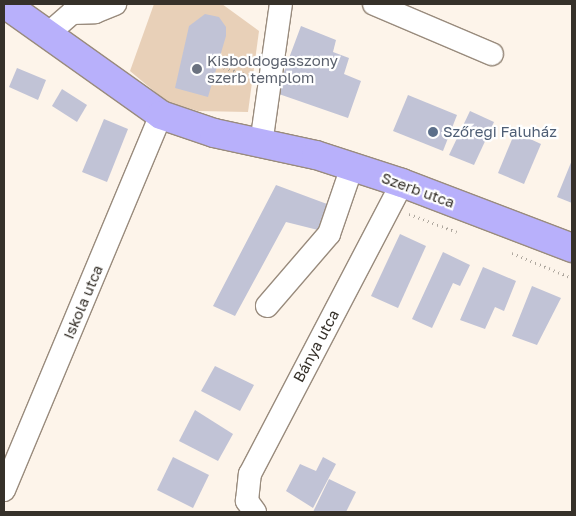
<!DOCTYPE html>
<meta charset="utf-8">
<style>
body{margin:0}
#map{position:relative;width:576px;height:516px;overflow:hidden;background:#fdf4ea;font-family:"Golos Text",sans-serif}
div>[style]{position:absolute}
[style*='--x']{left:calc(var(--x)*1px);top:calc(var(--y)*1px);width:calc(var(--w)*1px);rotate:calc(var(--a)*1deg)}
.green>*{inset:0;background:#e8d0b8}
.building>*{inset:0;background:#c1c3d6}
.path>*{height:3px;margin-top:-1.5px;transform-origin:0;background:repeating-linear-gradient(90deg,#afa89f 0 1px,transparent 0 5px)}
.roads{filter:drop-shadow(1px 0 #998b7d) drop-shadow(-1px 0 #998b7d) drop-shadow(0 1px #998b7d) drop-shadow(0 -1px #998b7d)}
.minor>*{height:22px;margin:-11px;padding:0 11px;transform-origin:11px;border-radius:11px;background:#fff}
.major>*{height:28px;margin:-14px;padding:0 14px;transform-origin:14px;border-radius:14px;background:#b8b0fb}
.dots>*{width:14px;height:14px;translate:-50% -50%;box-sizing:border-box;border:2px solid #fff;border-radius:50%}
span{translate:-50% -50%;white-space:nowrap;text-align:center;line-height:1.15;-webkit-text-stroke:4.5px #fff;paint-order:stroke}
.worship-label{font-size:15px;color:#5b616d}
.left{translate:0 -50%;text-align:left}
.service-label{font-size:15px;color:#4e5e75}
.street-label{font-size:15px;color:#36312a}
.frame{position:absolute;inset:0;border:5px solid #36312a;pointer-events:none}
</style>
<div id="map">
<div class="green">
<div style="clip-path:polygon(154px 4px,222px 4px,259px 31px,248px 112px,198px 111px,167px 102px,130px 71px)"></div>
</div>
<div class="building">
<div style="clip-path:polygon(205px 14px,219px 17px,226px 27px,226px 36px,208px 97px,175px 88px,189px 26px)"></div>
<div style="clip-path:polygon(301px 26px,336px 40px,333px 52px,349px 58px,344px 74px,361px 81px,348px 118px,276px 93px)"></div>
<div style="clip-path:polygon(17px 68px,46px 80px,38px 100px,9px 87px)"></div>
<div style="clip-path:polygon(62px 89px,87px 105px,77px 122px,52px 106px)"></div>
<div style="clip-path:polygon(408px 95px,457px 115px,443px 151px,393px 131px)"></div>
<div style="clip-path:polygon(470px 111px,494px 122px,474px 165px,449px 155px)"></div>
<div style="clip-path:polygon(104px 119px,128px 129px,107px 182px,82px 172px)"></div>
<div style="clip-path:polygon(515px 132px,541px 144px,524px 184px,498px 173px)"></div>
<div style="clip-path:polygon(572px 160px,572px 203px,557px 197px)"></div>
<div style="clip-path:polygon(276px 185px,327px 204px,318px 230px,286px 222px,235px 316px,213px 306px)"></div>
<div style="clip-path:polygon(400px 234px,426px 246px,398px 308px,371px 296px)"></div>
<div style="clip-path:polygon(443px 252px,470px 265px,460px 286px,453px 283px,432px 328px,412px 319px)"></div>
<div style="clip-path:polygon(483px 267px,516px 281px,504px 311px,495px 307px,485px 329px,460px 320px)"></div>
<div style="clip-path:polygon(532px 286px,561px 298px,537px 345px,512px 336px)"></div>
<div style="clip-path:polygon(215px 366px,254px 385px,240px 411px,201px 391px)"></div>
<div style="clip-path:polygon(195px 410px,233px 434px,218px 461px,179px 441px)"></div>
<div style="clip-path:polygon(173px 457px,209px 475px,193px 508px,157px 490px)"></div>
<div style="clip-path:polygon(323px 457px,336px 464px,313px 508px,286px 491px,300px 464px,316px 471px)"></div>
<div style="clip-path:polygon(329px 479px,356px 492px,346px 512px,313px 512px)"></div>
</div>
<div class="path">
<div style="--x:219;--y:66;--w:31;--a:17"></div>
<div style="--x:409;--y:214;--w:51;--a:20.6"></div>
<div style="--x:512;--y:253;--w:65;--a:22.6"></div>
</div>
<div class="roads">
<div class="minor">
<div style="--x:374;--y:4;--w:128;--a:23"></div>
<div style="--x:49;--y:33;--w:30;--a:-41"></div>
<div style="--x:72;--y:13;--w:23;--a:-2"></div>
<div style="--x:95;--y:12;--w:22;--a:-22"></div>
<div style="--x:261;--y:144;--w:141;--a:-81.9"></div>
<div style="--x:267;--y:306;--w:95;--a:-49.3"></div>
<div style="--x:329;--y:234;--w:71;--a:-71.1"></div>
<div style="--x:4;--y:490;--w:407;--a:-67.3"></div>
<div style="--x:255;--y:512;--w:14;--a:-126"></div>
<div style="--x:247;--y:501;--w:27;--a:-84"></div>
<div style="--x:250;--y:474;--w:328;--a:-62.4"></div>
</div>
<div class="major">
<div style="--x:5;--y:4;--w:191;--a:35.4"></div>
<div style="--x:161;--y:115;--w:56;--a:18.8"></div>
<div style="--x:214;--y:133;--w:104;--a:12.2"></div>
<div style="--x:316;--y:155;--w:90;--a:18"></div>
<div style="--x:402;--y:183;--w:182;--a:20.9"></div>
</div>
</div>
<div class="dots">
<div style="left:197px;top:69px;background:#6b7280"></div>
<div style="left:433px;top:132px;background:#5c6f8a"></div>
</div>
<div class="worship-label">
<span class="left" style="left:207px;top:69px">Kisboldogasszony<br>szerb templom</span>
</div>
<div class="service-label">
<span class="left" style="left:443px;top:132px">Szőregi Faluház</span>
</div>
<div class="street-label">
<span style="left:418px;top:190px;rotate:20deg">Szerb utca</span>
<span style="left:83px;top:302px;rotate:-67deg">Iskola utca</span>
<span style="left:316px;top:346px;rotate:-62deg">Bánya utca</span>
</div>
<div class="frame"></div>
</div>
